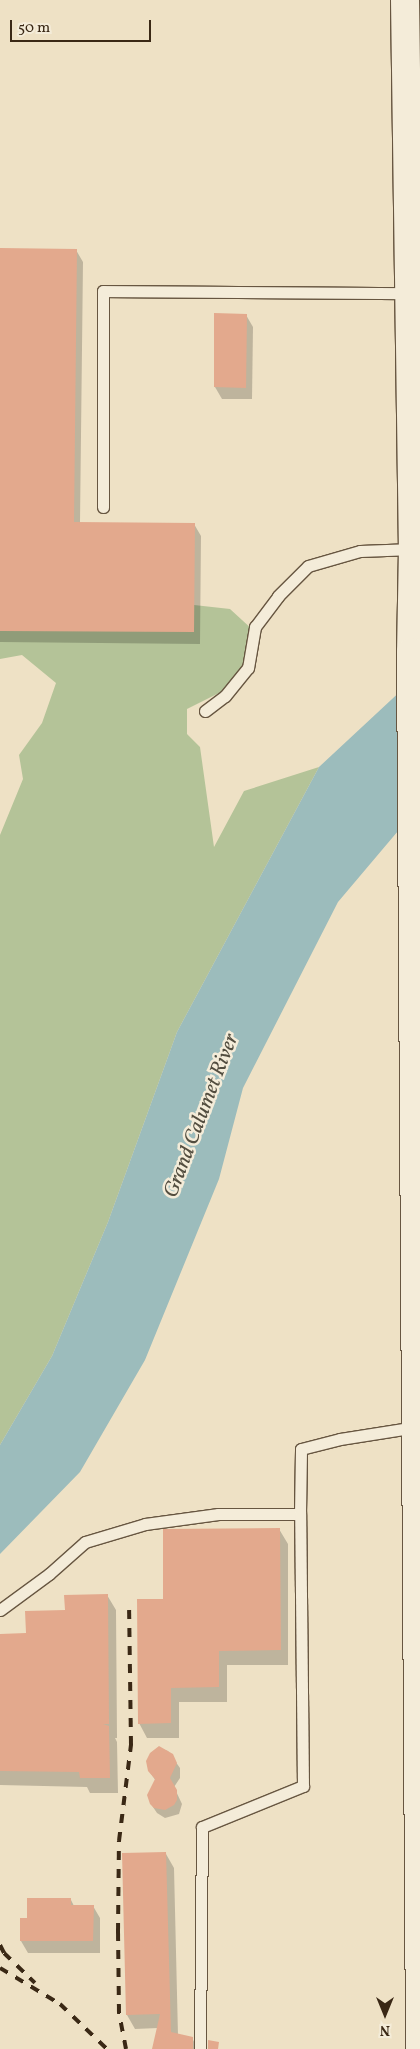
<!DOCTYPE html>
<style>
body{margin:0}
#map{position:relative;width:420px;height:2049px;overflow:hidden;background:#eee1c5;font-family:Vollkorn,serif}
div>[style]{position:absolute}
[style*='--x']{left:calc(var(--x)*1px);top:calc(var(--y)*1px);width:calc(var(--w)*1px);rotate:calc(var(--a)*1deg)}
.green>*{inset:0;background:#b4c398}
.water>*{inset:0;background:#9cbcbc}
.shadow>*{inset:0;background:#0003}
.building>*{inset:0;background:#e3a98d}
.roads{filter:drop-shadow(1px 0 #675641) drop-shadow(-1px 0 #675641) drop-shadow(0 1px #675641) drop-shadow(0 -1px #675641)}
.lane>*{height:11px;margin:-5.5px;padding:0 5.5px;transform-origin:5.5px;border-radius:5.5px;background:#f4ecd9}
.secondary>*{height:28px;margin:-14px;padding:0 14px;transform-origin:14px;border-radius:14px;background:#f4ecd9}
.rail>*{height:4px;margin-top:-2px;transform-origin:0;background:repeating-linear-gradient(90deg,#3a2815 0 9px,transparent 0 18px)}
span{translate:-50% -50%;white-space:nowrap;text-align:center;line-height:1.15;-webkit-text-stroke:5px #f4ecd9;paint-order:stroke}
.water-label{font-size:21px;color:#524d3f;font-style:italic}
.north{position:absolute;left:360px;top:1989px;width:50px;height:50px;-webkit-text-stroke:4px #f4ecd9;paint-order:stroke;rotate:180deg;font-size:14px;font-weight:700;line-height:20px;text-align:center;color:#3a2815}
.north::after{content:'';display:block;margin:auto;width:18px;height:22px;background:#3a2815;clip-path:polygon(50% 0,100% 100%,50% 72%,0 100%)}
.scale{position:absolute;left:10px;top:20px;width:141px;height:22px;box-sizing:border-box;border:2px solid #3a2815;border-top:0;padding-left:6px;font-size:15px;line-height:18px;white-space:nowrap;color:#3a2815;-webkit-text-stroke:4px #f4ecd9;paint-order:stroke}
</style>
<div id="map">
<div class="green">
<div style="clip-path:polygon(194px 605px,230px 609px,254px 631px,250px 661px,225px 690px,187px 709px,187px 734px,200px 747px,214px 847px,244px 791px,319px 767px,177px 1032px,108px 1222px,52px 1356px,0 1445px,0 835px,23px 779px,19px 755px,42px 723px,56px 683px,22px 655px,0 659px,0 631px)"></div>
</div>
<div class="water">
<div style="clip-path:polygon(420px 673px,420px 805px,338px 902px,243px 1088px,219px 1179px,145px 1360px,80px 1472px,0 1554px,0 1445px,52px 1356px,108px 1222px,177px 1032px,319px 767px)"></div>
</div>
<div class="shadow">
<div style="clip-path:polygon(0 249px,76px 250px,83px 262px,80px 523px,194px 524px,201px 536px,200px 644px,0 642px)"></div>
<div style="clip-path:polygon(216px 315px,246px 315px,253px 327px,252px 399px,222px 399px,215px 387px)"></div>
<div style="clip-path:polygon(279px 1529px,288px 1544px,288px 1665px,227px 1665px,227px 1702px,179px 1702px,179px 1738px,147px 1738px,139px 1723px,164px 1600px)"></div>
<div style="clip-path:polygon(107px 1595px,116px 1610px,117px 1738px,115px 1738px,117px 1742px,118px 1793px,90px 1793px,87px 1787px,0 1785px,0 1635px,27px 1634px,66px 1611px)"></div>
<div style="clip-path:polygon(159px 1748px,168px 1751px,180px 1768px,180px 1778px,174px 1787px,182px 1804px,179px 1814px,165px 1818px,157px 1813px,151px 1804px,156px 1781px,149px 1771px)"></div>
<div style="clip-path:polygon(166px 1854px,174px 1868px,178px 2035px,192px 2038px,198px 2049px,154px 2049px,158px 2028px,135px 2029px,127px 2015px)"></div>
<div style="clip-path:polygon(71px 1900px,74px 1906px,93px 1906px,100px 1918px,100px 1953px,28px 1953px,21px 1941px,28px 1919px)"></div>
</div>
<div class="building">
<div style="clip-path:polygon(0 248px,77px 249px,74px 522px,195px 523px,194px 632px,0 631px)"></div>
<div style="clip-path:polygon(214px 313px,247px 314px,246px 388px,214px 387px)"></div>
<div style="clip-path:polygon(280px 1528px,281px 1650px,219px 1651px,219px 1687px,171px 1688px,171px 1723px,138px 1724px,137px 1599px,163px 1599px,163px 1529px)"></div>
<div style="clip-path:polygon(108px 1594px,109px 1724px,103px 1724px,109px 1726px,110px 1778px,80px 1778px,79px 1772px,0 1771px,0 1634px,26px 1633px,25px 1611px,65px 1610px,64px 1595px)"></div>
<div style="clip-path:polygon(159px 1746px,173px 1754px,177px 1763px,170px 1778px,177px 1790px,177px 1800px,174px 1805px,165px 1810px,154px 1808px,150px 1804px,147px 1795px,155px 1779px,148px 1771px,146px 1761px,150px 1753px)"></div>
<div style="clip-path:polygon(166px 1852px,171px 2032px,193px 2037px,193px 2049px,152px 2049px,160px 2014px,126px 2015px,122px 1853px)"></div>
<div style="clip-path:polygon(27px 1898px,71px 1898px,71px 1905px,94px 1905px,93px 1941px,20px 1941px,20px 1918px,27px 1918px)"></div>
<div style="clip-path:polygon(208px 2040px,219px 2042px,218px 2049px,208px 2049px)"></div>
</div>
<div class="roads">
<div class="lane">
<div style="--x:103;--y:507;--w:216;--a:-90"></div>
<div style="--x:103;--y:291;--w:305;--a:0.4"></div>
<div style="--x:205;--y:711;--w:25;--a:-37"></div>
<div style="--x:225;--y:696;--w:36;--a:-51"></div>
<div style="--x:248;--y:668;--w:42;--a:-80.3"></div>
<div style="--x:255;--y:627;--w:39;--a:-53"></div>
<div style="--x:278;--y:596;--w:42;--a:-45"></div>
<div style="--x:308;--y:566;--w:54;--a:-16.1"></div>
<div style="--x:360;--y:551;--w:53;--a:-2.2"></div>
<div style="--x:0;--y:1610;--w:61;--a:-36.3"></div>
<div style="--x:49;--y:1574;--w:48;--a:-41.6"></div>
<div style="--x:85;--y:1542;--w:63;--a:-16.7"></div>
<div style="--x:145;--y:1524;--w:74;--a:-7.8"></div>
<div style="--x:218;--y:1514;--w:82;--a:0"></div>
<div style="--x:300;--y:1514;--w:65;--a:-89.1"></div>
<div style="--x:301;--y:1449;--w:40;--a:-14.4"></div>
<div style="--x:340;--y:1439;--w:77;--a:-9"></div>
<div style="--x:200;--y:2049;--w:222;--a:-89.5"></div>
<div style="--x:202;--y:1827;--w:109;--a:-22.1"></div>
<div style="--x:303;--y:1786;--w:272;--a:-90.6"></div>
</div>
<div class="secondary">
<div style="--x:405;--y:0;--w:549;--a:89.17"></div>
<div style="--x:413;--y:549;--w:103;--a:91.1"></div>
<div style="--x:411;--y:652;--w:1397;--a:89.63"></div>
</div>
</div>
<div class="rail">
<div style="--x:0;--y:1945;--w:9;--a:63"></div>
<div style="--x:4;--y:1953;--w:43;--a:44.1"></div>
<div style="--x:0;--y:1968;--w:70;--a:31"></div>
<div style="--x:60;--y:2004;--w:65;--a:43.8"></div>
<div style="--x:126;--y:2049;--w:37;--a:-101"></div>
<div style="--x:119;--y:2013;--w:81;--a:-90.7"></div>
<div style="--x:118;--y:1932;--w:91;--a:-89.4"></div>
<div style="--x:119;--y:1841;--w:97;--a:-82.9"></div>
<div style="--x:131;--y:1745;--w:137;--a:-90.8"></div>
</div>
<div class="water-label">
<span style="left:202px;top:1116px;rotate:-69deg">Grand Calumet River</span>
</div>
<div class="north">N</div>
<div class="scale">50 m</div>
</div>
